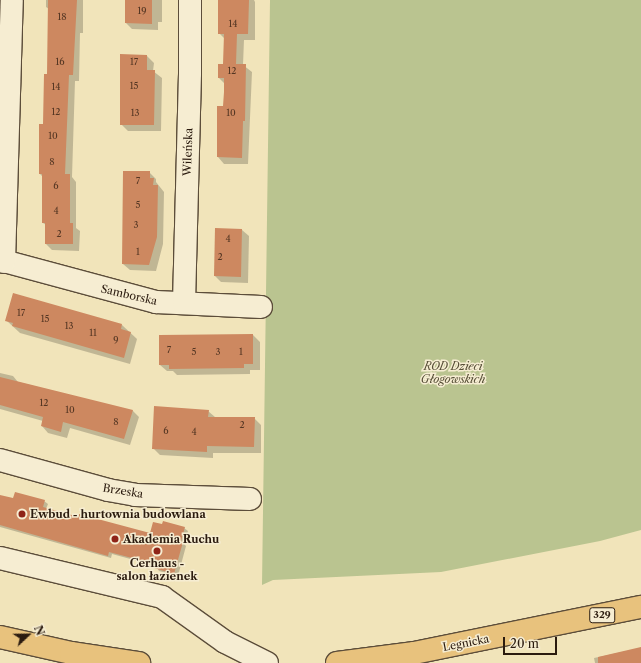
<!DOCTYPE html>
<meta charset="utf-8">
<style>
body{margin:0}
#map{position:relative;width:641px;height:663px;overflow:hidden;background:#f1e4ba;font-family:"Libre Caslon Text",serif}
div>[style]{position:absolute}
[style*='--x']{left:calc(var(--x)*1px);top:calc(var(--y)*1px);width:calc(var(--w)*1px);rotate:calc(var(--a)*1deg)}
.green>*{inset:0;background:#bac490}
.shadow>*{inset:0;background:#0003}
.building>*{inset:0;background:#cd8860}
.roads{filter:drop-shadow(1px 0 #5c4d3a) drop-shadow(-1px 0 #5c4d3a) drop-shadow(0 1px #5c4d3a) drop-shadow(0 -1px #5c4d3a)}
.minor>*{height:22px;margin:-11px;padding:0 11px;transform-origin:11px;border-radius:11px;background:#f6edd2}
.major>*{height:22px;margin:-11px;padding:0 11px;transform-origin:11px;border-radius:11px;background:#e8c27d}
.dots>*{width:11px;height:11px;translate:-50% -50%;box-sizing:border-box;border:2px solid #f6edd2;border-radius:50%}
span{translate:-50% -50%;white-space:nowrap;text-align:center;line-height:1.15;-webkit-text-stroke:3px #f6edd2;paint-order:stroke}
.number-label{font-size:9px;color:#543623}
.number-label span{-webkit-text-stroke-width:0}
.shield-label span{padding:1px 3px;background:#f6edd2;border:1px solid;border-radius:3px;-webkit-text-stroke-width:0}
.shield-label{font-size:10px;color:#2b1b0f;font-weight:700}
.street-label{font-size:11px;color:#2b1b0f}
.park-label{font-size:11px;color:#564e36;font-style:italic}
.poi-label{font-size:11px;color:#2b1b0f;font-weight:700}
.left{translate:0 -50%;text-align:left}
.north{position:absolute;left:8px;top:615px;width:40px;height:40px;-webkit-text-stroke:3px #f6edd2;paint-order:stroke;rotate:68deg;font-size:11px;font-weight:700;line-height:16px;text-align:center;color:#2b1b0f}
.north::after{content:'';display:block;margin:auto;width:14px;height:18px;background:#2b1b0f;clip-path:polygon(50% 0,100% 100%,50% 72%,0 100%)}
.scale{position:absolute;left:503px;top:637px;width:54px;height:18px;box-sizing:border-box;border:2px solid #2b1b0f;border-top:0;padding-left:5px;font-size:12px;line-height:14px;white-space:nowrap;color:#2b1b0f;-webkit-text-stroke:3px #f6edd2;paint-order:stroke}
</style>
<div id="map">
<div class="green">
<div style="clip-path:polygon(270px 0,641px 0,641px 530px,600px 541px,441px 572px,273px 580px,262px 585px)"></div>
</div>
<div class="shadow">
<div style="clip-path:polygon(46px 0,83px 0,83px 33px,80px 33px,79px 81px,75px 81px,72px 177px,76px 182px,76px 228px,80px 231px,79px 251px,52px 250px,46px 244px,46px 225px,43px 223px,43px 177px,40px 174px,48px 75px,49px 9px,46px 7px)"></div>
<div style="clip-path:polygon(126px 0,162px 0,162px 22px,158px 22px,158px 30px,132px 29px,126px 23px)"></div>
<div style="clip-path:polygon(219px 0,254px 0,255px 2px,255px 40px,244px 40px,243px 65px,252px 72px,248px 164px,224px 164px,218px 157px,224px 107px,225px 84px,219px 78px,224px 65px,225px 39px,219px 33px)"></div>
<div style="clip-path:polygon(147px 56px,154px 63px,153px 71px,162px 78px,161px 131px,128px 131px,121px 124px)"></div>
<div style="clip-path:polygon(149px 172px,156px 179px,156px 182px,164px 192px,163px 244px,156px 271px,130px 270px,123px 264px)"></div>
<div style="clip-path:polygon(216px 229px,242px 230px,249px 236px,248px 283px,221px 282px,215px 276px)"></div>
<div style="clip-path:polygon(7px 321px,122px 325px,137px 339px,130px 364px,20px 333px)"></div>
<div style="clip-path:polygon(253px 335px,260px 342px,260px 370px,250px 370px,250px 374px,177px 375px,173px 371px,167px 371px,160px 365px)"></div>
<div style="clip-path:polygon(0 373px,13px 376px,18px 382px,133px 411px,139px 417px,130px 445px,70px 428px,67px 438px,48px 433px,42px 426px,43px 421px,0 409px)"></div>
<div style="clip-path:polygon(208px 411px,215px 417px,254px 418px,261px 425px,261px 453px,213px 453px,213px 458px,160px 455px,153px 448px)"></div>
<div style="clip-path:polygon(0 497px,44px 501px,48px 504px,46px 509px,151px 534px,184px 528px,188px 531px,184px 544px,186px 546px,178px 576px,159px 571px,156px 566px,112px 554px,111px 558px,0 527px)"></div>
<div style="clip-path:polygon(641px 648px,641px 663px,595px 663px,594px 658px)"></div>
</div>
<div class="building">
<div style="clip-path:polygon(48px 0,77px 0,73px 75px,69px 75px,65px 174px,70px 174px,70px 223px,73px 223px,73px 244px,45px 244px,45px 223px,42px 223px,42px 174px,39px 174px,39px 124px,43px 124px,44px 74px,47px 74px)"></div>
<div style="clip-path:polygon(125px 0,152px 0,152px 24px,125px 23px)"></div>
<div style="clip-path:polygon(218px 0,249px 0,248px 34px,237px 34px,236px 64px,246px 64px,245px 121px,243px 121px,242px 158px,217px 157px,217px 106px,223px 106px,224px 92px,224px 78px,218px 78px,218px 64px,223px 64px,224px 34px,218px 34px)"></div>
<div style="clip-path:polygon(120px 54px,147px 55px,147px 70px,155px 70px,154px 125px,120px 125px)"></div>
<div style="clip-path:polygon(123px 171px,150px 171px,150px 178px,154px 178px,153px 185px,158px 185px,157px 237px,149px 265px,122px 264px)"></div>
<div style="clip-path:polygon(215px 228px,242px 229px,241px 277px,214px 276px)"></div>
<div style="clip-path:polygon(13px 293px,122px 324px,121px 329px,131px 332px,124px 358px,12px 326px,13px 323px,5px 321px)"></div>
<div style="clip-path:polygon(253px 334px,253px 364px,244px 364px,244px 368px,169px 369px,169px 365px,159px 365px,159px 335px)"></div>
<div style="clip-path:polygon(0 377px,133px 410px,124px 439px,63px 422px,61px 432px,41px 426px,43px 417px,0 405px)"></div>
<div style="clip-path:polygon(154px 406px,209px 410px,208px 417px,255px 417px,254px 447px,207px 446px,207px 452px,152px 449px)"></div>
<div style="clip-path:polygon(15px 492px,45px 500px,43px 507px,79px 517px,79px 514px,150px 533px,153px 522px,162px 524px,163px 521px,185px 527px,181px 541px,183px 542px,174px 574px,154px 568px,155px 564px,109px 552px,108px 556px,0 525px,0 495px,13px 498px)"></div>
<div style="clip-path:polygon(641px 647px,641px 663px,598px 663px,598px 657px)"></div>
</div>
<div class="roads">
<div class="minor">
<div style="--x:0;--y:260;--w:162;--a:15.1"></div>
<div style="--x:156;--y:302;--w:105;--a:2.7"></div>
<div style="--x:4;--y:262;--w:262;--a:-88.3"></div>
<div style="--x:184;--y:303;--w:230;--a:-88.5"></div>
<div style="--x:190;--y:73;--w:73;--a:-90"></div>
<div style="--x:0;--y:460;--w:112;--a:15.5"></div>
<div style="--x:108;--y:490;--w:27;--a:10"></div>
<div style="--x:135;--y:495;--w:115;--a:2"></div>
<div style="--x:0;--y:558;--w:167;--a:13.5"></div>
<div style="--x:162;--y:597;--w:77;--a:35.5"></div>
<div style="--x:225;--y:642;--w:47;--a:26.6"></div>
</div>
<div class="major">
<div style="--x:0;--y:637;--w:73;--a:12.7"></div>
<div style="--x:71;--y:653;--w:69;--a:8.4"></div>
<div style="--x:337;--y:663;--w:78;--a:-7.4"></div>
<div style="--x:414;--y:653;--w:232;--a:-11.5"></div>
</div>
</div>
<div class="dots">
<div style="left:22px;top:514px;background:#8f2418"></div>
<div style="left:115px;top:539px;background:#8f2418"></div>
<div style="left:157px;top:551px;background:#8f2418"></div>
</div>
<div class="number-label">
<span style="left:142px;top:11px">19</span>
<span style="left:62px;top:17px">18</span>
<span style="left:233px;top:24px">14</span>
<span style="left:60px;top:62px">16</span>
<span style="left:134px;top:62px">17</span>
<span style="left:232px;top:71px">12</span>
<span style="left:134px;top:86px">15</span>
<span style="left:56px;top:87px">14</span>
<span style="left:56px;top:112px">12</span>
<span style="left:135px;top:113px">13</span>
<span style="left:231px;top:113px">10</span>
<span style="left:53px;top:136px">10</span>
<span style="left:52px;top:162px">8</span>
<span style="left:138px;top:181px">7</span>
<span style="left:56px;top:186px">6</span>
<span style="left:138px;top:205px">5</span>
<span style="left:56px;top:211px">4</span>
<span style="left:136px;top:225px">3</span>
<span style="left:59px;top:234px">2</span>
<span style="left:228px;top:239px">4</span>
<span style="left:138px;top:252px">1</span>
<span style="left:220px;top:257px">2</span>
<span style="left:21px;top:313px">17</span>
<span style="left:45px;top:319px">15</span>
<span style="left:69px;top:326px">13</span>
<span style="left:93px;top:333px">11</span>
<span style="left:116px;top:340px">9</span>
<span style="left:169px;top:350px">7</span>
<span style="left:194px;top:352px">5</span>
<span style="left:218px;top:352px">3</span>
<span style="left:241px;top:352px">1</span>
<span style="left:44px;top:403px">12</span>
<span style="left:70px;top:410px">10</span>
<span style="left:116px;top:422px">8</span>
<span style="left:242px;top:425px">2</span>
<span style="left:166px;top:431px">6</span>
<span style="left:194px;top:432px">4</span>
</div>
<div class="shield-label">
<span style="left:602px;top:615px">329</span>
</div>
<div class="street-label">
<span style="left:188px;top:152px;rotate:-88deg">Wileńska</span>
<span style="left:129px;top:295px;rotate:13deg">Samborska</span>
<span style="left:123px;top:491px;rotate:9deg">Brzeska</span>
<span style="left:466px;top:643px;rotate:-11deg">Legnicka</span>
</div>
<div class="park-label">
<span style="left:453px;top:373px">ROD Dzieci<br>Głogowskich</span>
</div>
<div class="poi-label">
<span class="left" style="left:30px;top:514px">Ewbud - hurtownia budowlana</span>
<span class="left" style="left:123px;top:539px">Akademia Ruchu</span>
<span style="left:157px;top:570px">Cerhaus -<br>salon łazienek</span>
</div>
<div class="north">N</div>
<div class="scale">20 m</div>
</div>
